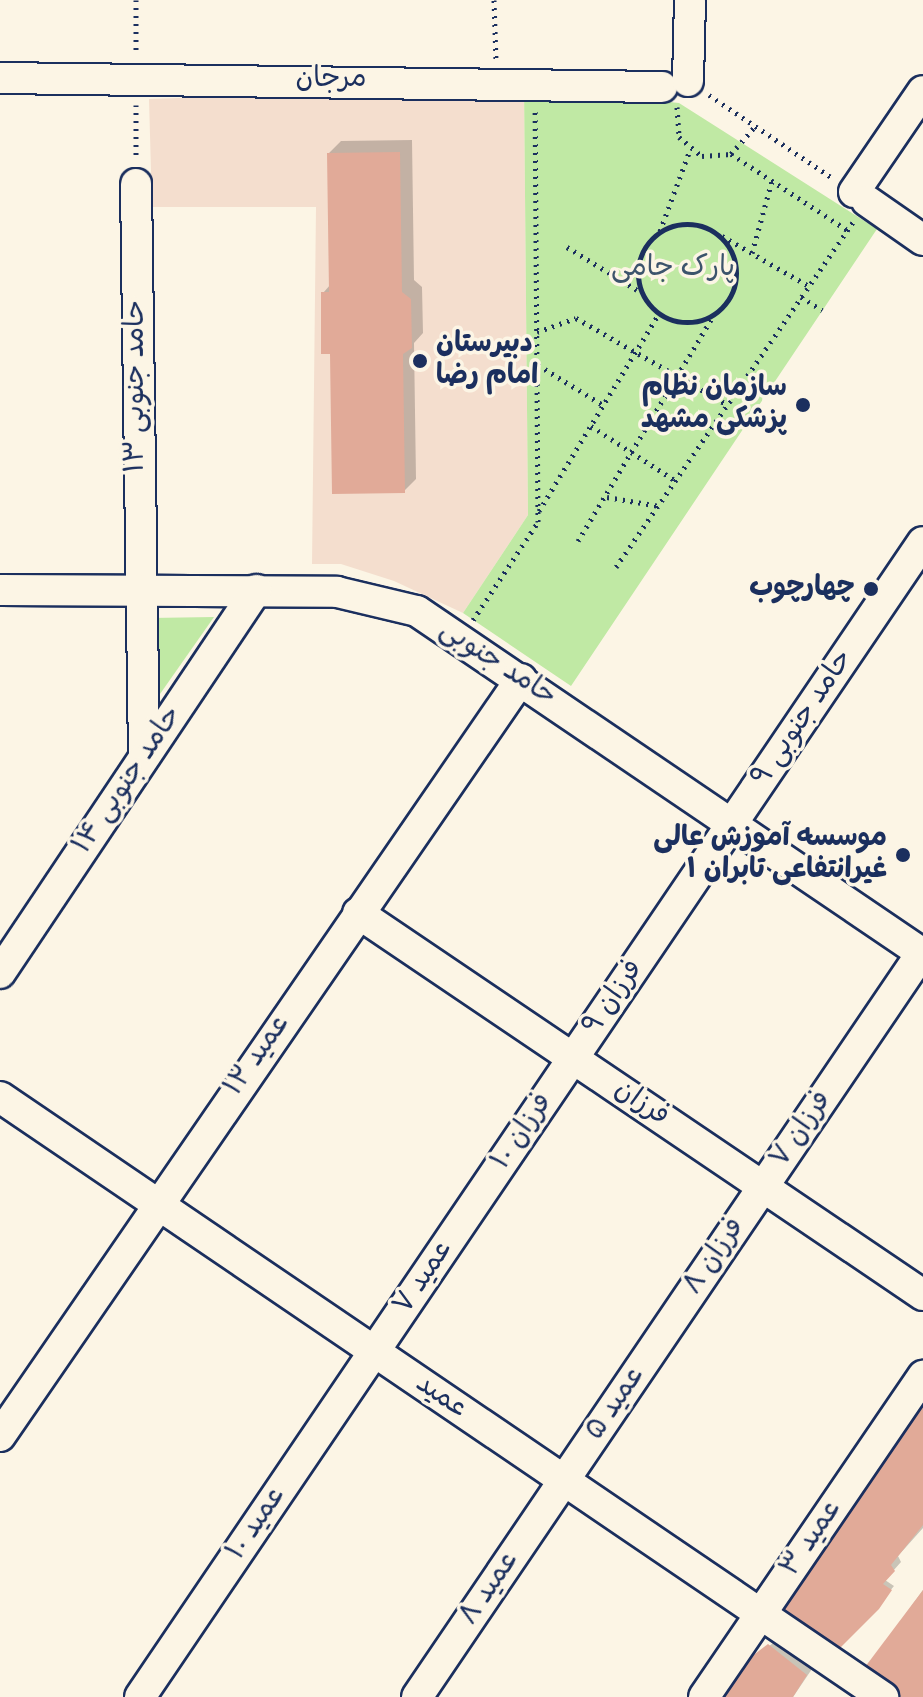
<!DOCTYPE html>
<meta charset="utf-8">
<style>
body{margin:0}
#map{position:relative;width:923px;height:1697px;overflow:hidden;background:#fcf5e5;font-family:"Indie Flower","Playpen Sans Arabic",sans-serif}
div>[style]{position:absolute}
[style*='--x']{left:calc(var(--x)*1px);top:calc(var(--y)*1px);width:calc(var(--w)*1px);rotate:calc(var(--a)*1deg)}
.built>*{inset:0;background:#f4dece}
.green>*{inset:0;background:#c0e9a4}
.shadow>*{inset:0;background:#0003}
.building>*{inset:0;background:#e1aa98}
.path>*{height:5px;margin-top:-2.5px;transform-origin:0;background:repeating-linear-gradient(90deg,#1b2f5e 0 2px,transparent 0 8px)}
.path>.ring{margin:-2.5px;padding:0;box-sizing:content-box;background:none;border:5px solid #1b2f5e;border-radius:50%}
.roads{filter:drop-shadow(2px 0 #1b2f5e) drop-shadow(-2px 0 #1b2f5e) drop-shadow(0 2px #1b2f5e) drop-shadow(0 -2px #1b2f5e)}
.minor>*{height:30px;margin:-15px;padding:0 15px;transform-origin:15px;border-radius:15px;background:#fcf5e5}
.dots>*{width:22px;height:22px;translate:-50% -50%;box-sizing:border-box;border:4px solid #fcf5e5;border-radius:50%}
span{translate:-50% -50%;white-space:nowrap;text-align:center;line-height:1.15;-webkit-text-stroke:7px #fcf5e5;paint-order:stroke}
.street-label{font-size:28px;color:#1b2f5e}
.park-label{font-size:28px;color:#3c546c}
.poi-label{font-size:28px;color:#1b2f5e;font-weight:700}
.left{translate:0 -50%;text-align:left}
.right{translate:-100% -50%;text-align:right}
</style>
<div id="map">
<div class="built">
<div style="clip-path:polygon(524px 87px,528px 515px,463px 613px,394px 581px,341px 564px,312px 564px,316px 207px,152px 207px,149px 99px)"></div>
</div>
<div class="green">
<div style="clip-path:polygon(524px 87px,679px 103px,877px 229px,571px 686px,463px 613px,528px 515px)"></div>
<div style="clip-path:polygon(214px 617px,153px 704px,150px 618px)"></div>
</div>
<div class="shadow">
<div style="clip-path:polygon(412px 140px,414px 280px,422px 287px,423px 333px,414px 343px,416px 479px,404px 491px,323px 293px,331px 284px,329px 153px,341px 141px)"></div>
<div style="clip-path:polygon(923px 1409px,923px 1528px,898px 1556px,901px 1562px,885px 1580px,894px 1586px,874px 1610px,829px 1547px)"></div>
<div style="clip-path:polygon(923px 1590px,923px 1697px,904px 1697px,865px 1670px)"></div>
<div style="clip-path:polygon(777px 1640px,814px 1666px,793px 1697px,723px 1697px,747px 1663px)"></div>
</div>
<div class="building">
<div style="clip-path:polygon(400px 152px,402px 292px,411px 299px,412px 348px,403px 354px,405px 493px,332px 494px,330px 354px,321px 354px,321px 292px,329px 292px,327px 153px)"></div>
<div style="clip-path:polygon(923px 1404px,923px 1525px,891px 1565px,895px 1571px,883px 1584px,892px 1590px,879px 1609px,838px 1650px,780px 1613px)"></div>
<div style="clip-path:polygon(923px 1590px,923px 1697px,901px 1697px,862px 1671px)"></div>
<div style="clip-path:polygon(768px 1644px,807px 1675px,793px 1697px,720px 1697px,743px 1663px)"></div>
</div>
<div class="path">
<div style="--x:136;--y:0;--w:55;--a:90"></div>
<div style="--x:494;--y:0;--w:59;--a:88.1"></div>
<div style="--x:709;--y:95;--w:151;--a:33.9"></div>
<div style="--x:136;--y:105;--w:54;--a:90"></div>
<div style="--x:677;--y:107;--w:30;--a:86"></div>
<div style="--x:679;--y:137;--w:30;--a:40"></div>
<div style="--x:702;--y:156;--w:29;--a:-4"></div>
<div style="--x:731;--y:154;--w:37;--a:-49"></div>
<div style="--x:731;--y:154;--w:139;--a:33.2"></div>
<div class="ring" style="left:638px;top:224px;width:93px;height:93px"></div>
<div style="--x:660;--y:231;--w:86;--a:-69.7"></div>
<div style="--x:722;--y:236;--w:100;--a:29.9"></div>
<div style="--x:567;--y:247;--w:82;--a:31.6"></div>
<div style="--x:752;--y:253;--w:75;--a:-74.5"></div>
<div style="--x:801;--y:297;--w:25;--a:32"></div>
<div style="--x:537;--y:332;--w:41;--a:-19.7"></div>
<div style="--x:576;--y:318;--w:175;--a:29.8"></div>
<div style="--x:538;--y:365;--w:76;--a:31.6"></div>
<div style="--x:591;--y:426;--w:101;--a:32.9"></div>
<div style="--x:607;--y:497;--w:53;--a:9.8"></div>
<div style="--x:539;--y:511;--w:231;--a:-58.7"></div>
<div style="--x:578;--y:541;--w:264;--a:-59"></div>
<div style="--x:616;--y:567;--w:419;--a:-55.5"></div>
<div style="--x:473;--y:620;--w:118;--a:-56.4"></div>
<div style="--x:538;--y:522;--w:413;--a:-90.4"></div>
</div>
<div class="roads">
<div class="minor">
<div style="--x:0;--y:78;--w:662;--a:0.78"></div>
<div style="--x:688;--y:81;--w:81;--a:-88.6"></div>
<div style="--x:136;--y:184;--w:572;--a:89.2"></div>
<div style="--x:854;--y:192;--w:122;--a:-55.7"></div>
<div style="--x:867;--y:201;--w:68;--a:34.9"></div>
<div style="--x:0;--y:590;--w:337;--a:0.3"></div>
<div style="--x:337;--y:592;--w:82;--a:13.4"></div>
<div style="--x:417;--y:611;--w:611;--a:34.13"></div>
<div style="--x:358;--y:913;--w:682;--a:34.06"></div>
<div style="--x:0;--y:973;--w:461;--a:-56.2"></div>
<div style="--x:0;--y:1097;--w:1068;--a:34.2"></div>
<div style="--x:0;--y:1436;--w:919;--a:-55.46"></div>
<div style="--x:140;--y:1697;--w:1395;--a:-55.87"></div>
<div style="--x:417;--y:1697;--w:901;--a:-55.85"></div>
<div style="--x:704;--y:1697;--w:389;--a:-55.7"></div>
</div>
</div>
<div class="dots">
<div style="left:420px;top:361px;background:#1b2f5e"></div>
<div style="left:803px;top:405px;background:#1b2f5e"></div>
<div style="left:871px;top:589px;background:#1b2f5e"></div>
<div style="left:903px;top:855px;background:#1b2f5e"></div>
</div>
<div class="street-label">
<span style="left:331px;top:80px">مرجان</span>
<span style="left:137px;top:387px;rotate:-90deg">حامد جنوبی ۱۳</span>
<span style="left:497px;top:664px;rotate:33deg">حامد جنوبی</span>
<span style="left:803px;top:719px;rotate:-56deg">حامد جنوبی ۹</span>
<span style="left:128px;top:781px;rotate:-56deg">حامد جنوبی ۱۴</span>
<span style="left:614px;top:998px;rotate:-56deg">فرزان ۹</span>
<span style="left:258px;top:1056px;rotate:-55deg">عمید ۱۲</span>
<span style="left:641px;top:1104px;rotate:34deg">فرزان</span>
<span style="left:802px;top:1130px;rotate:-56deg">فرزان ۷</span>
<span style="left:523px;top:1132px;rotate:-56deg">فرزان ۱۰</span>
<span style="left:715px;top:1257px;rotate:-56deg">فرزان ۸</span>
<span style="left:424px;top:1278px;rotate:-56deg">عمید ۷</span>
<span style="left:441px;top:1397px;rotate:34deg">عمید</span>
<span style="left:616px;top:1404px;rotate:-56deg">عمید ۵</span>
<span style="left:257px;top:1524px;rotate:-56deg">عمید ۱۰</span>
<span style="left:812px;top:1539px;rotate:-56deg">عمید ۳</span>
<span style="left:490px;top:1589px;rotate:-56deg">عمید ۸</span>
</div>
<div class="park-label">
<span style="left:673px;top:269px">پارک جامی</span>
</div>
<div class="poi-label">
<span class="left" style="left:436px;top:361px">دبیرستان<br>امام رضا</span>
<span class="right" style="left:787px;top:405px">سازمان نظام<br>پزشکی مشهد</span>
<span class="right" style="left:855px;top:589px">چهارچوب</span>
<span class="right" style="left:887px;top:855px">موسسه آموزش عالی<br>غیرانتفاعی تابران ۱</span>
</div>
</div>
